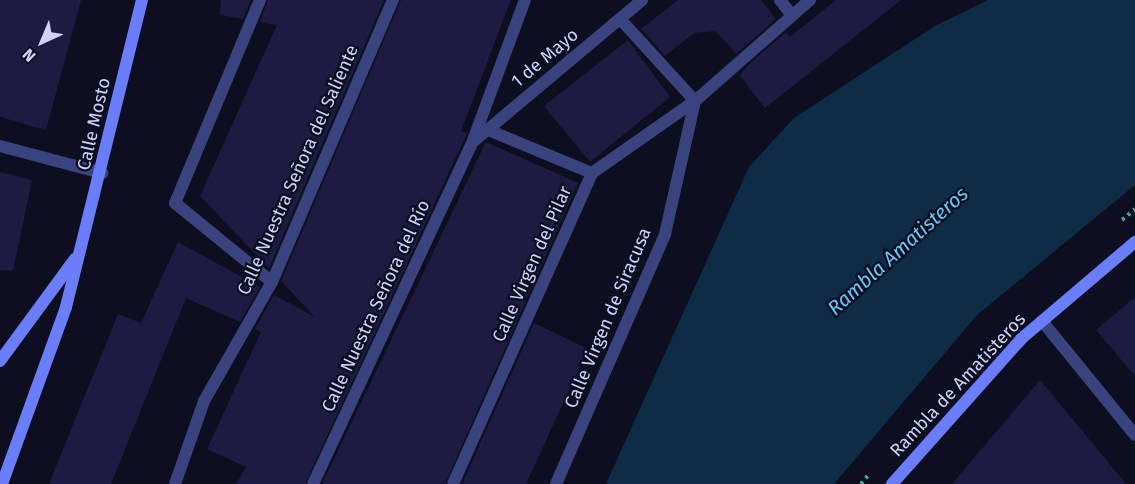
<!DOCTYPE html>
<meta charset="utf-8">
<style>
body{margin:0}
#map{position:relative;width:1135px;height:484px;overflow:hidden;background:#0e0e21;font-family:"Fira Sans",sans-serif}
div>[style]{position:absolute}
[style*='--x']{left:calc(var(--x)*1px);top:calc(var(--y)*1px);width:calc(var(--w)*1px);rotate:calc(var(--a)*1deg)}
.water>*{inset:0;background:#0e2c45}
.building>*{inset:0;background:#1d1b42}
.path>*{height:4px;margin-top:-2px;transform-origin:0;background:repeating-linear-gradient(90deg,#32af94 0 3px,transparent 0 7.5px)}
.street>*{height:12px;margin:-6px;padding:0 6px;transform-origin:6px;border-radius:6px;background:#3b437f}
.secondary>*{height:12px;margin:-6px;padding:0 6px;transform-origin:6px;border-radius:6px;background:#6b7dfa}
span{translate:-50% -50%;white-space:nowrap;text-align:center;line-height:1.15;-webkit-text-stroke:4.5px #0e0e21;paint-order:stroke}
.street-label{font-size:18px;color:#d0d2fd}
.water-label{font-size:20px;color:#62cbfa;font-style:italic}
.north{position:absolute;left:12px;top:12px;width:60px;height:60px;-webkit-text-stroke:4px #0e0e21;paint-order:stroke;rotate:224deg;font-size:16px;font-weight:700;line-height:24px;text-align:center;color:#d0d2fd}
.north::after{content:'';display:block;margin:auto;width:21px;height:27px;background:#d0d2fd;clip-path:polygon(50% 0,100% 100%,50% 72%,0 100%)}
</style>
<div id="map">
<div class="water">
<div style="clip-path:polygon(988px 0,1135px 0,1135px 185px,977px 315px,834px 484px,606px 484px,749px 167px,794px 118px,935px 26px)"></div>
</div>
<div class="building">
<div style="clip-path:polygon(0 0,81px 0,46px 130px,0 117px)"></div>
<div style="clip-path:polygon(221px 0,251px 0,243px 19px,220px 15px)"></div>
<div style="clip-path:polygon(268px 0,384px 0,269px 268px,200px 196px,277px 25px,260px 22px)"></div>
<div style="clip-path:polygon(401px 0,511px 0,461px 131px,467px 133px,464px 140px,305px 484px,236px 484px,246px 467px,207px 449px,261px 332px,255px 329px,274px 295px,315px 317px,281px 281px)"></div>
<div style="clip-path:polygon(678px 0,761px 0,776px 19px,736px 54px,716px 31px,694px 33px,665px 56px,641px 29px)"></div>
<div style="clip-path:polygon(836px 0,901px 0,765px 108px,740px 76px,746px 67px,786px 32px,790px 37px)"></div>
<div style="clip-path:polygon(628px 40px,670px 97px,590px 162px,544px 106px)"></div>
<div style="clip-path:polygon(486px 142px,578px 183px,445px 484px,322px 484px)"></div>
<div style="clip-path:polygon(0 172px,32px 180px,13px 271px,0 270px)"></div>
<div style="clip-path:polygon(178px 242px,260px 287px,240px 322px,186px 298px,111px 484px,49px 484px,118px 314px,141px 323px)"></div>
<div style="clip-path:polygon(1135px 297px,1135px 376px,1096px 330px)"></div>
<div style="clip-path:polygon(534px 323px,588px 349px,526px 484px,462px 484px)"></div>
<div style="clip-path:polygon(1040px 380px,1126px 484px,952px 484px)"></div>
</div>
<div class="path">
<div style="--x:1122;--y:220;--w:17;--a:-40"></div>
<div style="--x:861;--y:484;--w:14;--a:-51"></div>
</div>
<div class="street">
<div style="--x:260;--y:0;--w:220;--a:112.7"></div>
<div style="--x:175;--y:203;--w:125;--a:39.2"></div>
<div style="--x:780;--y:0;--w:18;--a:52"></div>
<div style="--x:488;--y:130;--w:113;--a:22.5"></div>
<div style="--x:473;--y:142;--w:221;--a:-40"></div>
<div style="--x:0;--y:146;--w:106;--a:14.8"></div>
<div style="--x:1042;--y:321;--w:147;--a:50.8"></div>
<div style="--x:175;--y:484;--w:88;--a:-70.7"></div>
<div style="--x:204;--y:401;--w:137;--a:-60.3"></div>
<div style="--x:272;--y:282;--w:307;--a:-66.8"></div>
<div style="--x:313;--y:484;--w:376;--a:-65"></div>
<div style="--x:472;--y:143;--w:153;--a:-69.7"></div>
<div style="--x:453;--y:484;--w:341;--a:-65.9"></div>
<div style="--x:592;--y:173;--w:126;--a:-35"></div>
<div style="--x:695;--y:101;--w:111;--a:-132.4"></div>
<div style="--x:556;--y:484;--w:273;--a:-66.4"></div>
<div style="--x:665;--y:234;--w:136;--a:-77.3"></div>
<div style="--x:695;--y:101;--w:153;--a:-41.3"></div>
</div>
<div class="secondary">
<div style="--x:0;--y:361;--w:127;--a:-53.7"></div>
<div style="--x:2;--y:484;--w:188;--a:-70.1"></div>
<div style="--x:66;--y:307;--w:316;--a:-76.1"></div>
<div style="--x:892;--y:484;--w:194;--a:-48.3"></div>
<div style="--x:1021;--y:339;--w:150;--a:-40.4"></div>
</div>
<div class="street-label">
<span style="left:545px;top:58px;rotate:-40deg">1 de Mayo</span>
<span style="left:94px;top:124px;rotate:-77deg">Calle Mosto</span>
<span style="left:298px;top:170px;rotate:-66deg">Calle Nuestra Señora del Saliente</span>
<span style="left:532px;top:264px;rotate:-66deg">Calle Virgen del Pilar</span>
<span style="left:376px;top:306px;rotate:-65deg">Calle Nuestra Señora del Río</span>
<span style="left:608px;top:318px;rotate:-67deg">Calle Virgen de Siracusa</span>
<span style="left:958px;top:385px;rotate:-47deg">Rambla de Amatisteros</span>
</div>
<div class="water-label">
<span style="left:898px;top:251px;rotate:-42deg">Rambla Amatisteros</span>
</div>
<div class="north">N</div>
</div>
